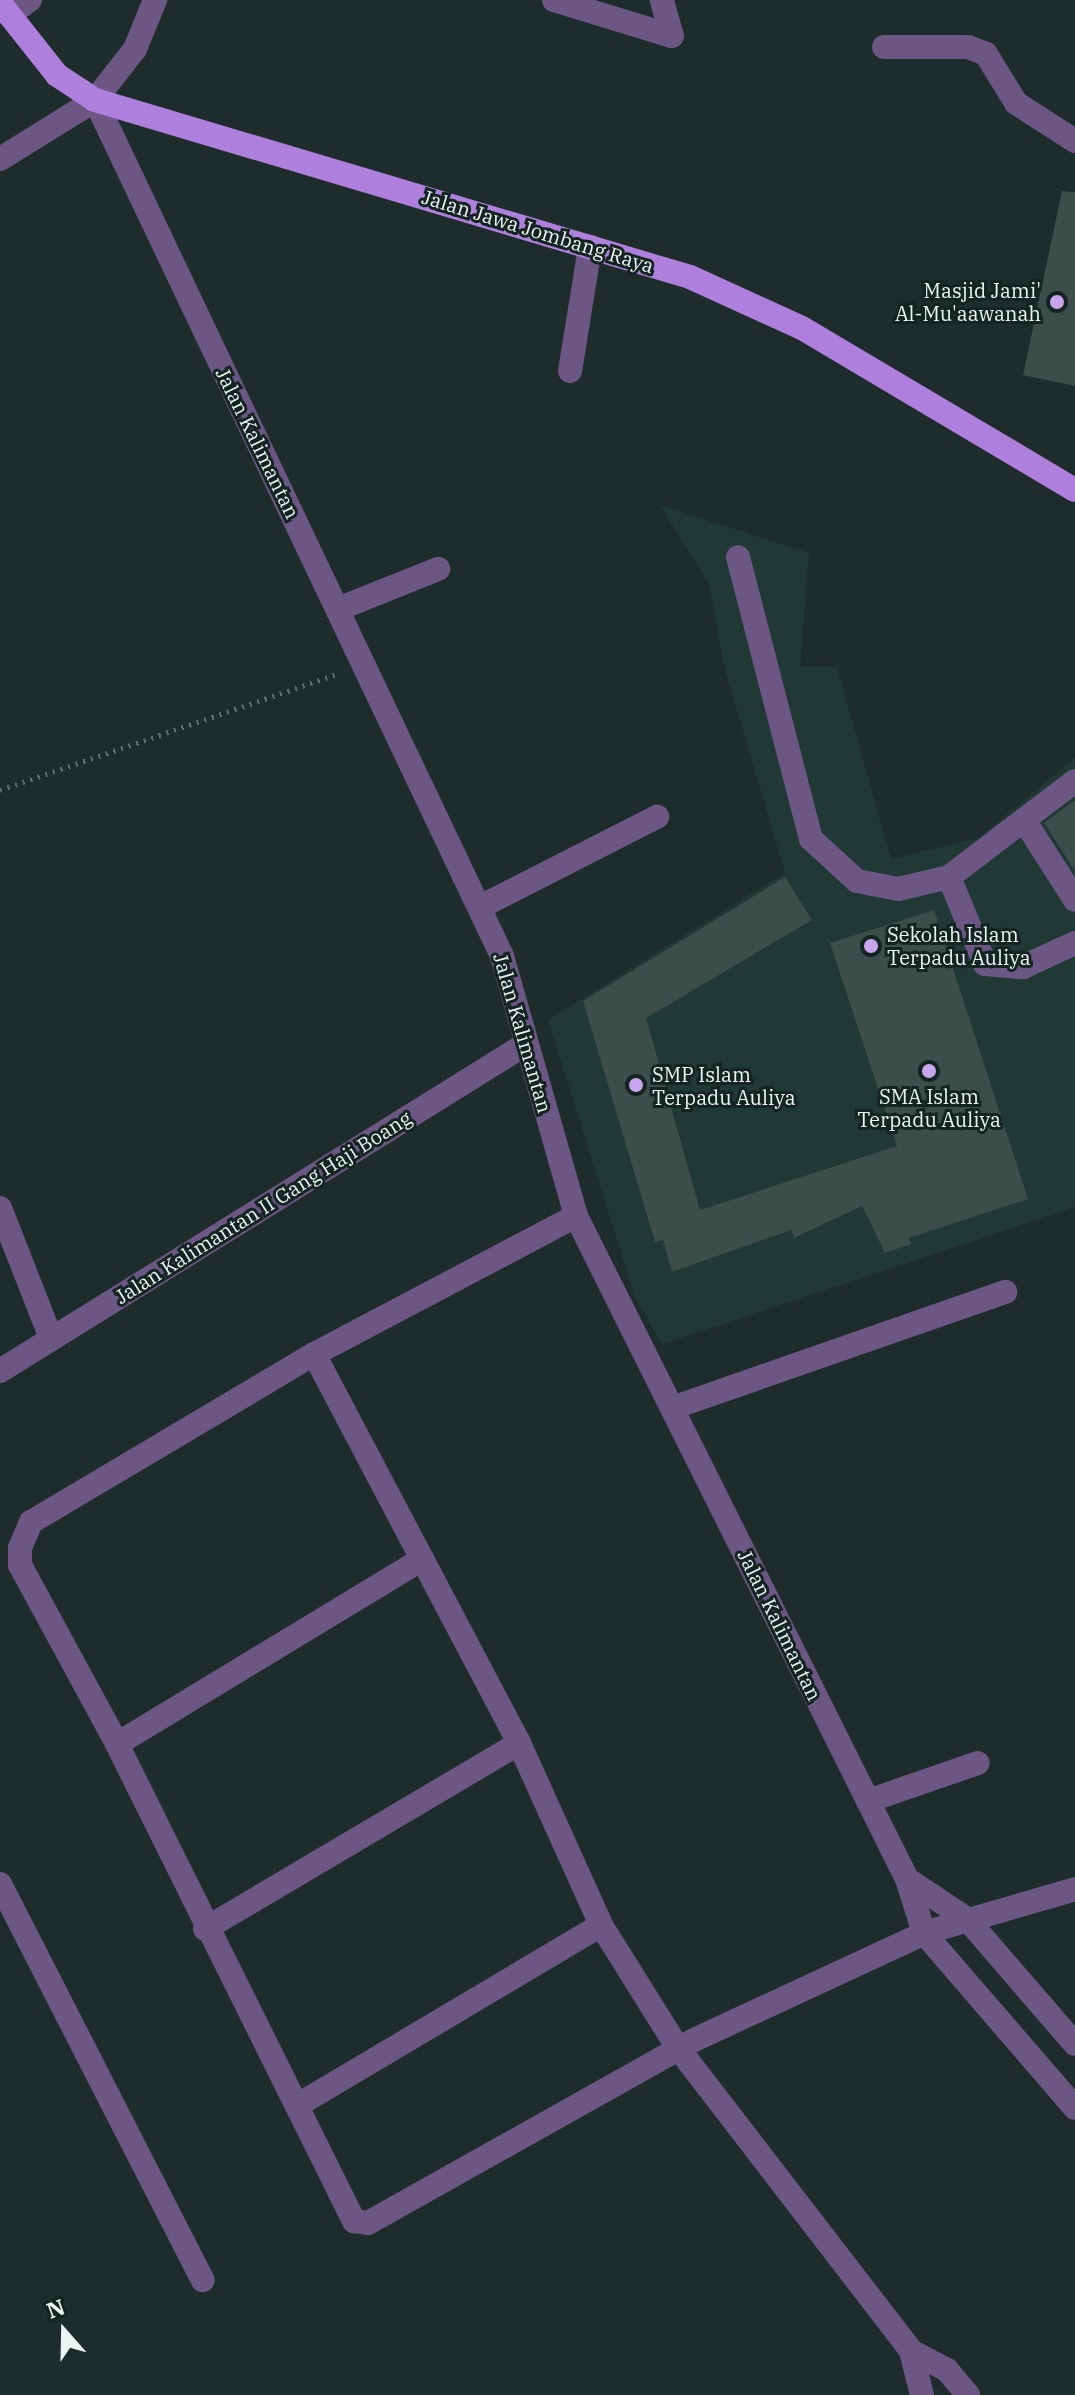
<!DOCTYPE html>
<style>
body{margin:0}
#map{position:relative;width:1075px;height:2395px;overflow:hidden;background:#1e2d2b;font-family:"IBM Plex Serif",serif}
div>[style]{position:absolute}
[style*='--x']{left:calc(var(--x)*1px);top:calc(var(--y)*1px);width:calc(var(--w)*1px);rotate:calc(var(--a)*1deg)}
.built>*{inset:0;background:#203935}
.building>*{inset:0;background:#3c4d4a}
.path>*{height:5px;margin-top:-2.5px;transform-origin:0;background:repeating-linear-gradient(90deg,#626f6d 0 2px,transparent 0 8px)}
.minor>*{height:24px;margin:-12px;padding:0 12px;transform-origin:12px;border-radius:12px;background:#6c5684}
.major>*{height:24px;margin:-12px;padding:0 12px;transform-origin:12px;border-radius:12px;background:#af7fde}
.dots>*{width:22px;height:22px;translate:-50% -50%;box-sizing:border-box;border:4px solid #142421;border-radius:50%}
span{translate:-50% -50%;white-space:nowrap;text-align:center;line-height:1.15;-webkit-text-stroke:6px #142421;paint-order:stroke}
.street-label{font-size:20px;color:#eaf4f2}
.poi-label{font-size:20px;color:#eaf4f2}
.right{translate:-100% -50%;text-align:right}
.left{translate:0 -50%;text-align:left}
.north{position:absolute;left:24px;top:2291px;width:80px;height:80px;-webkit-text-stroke:6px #142421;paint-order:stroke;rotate:340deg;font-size:22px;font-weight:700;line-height:32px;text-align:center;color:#eaf4f2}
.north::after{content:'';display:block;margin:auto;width:28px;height:36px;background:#eaf4f2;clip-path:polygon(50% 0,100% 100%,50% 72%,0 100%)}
</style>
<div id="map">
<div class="built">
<div style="clip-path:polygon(660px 505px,809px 553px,800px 667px,837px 667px,891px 859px,978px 838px,1075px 758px,1075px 1207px,662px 1344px,635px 1297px,548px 1020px,785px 873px,724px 666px,709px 584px)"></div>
</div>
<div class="building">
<div style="clip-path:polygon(1062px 191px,1075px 192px,1075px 386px,1023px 375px)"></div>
<div style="clip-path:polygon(1075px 800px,1075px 871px,1044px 823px)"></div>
<div style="clip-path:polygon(785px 877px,812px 920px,646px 1018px,700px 1210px,897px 1146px,830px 943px,934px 910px,1028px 1199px,909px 1238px,911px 1244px,885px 1253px,862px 1206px,794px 1238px,791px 1230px,672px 1272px,663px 1240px,655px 1242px,583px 1001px)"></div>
</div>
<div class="path">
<div style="--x:0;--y:790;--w:356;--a:-19"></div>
</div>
<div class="minor">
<div style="--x:554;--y:0;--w:123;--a:17"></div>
<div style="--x:672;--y:36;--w:37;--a:-106"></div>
<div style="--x:9;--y:15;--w:26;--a:-36"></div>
<div style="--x:884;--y:47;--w:84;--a:0"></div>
<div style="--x:968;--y:47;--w:19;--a:21"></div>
<div style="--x:986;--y:54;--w:57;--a:58.5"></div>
<div style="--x:1016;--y:103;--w:70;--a:32.8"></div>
<div style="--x:95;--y:100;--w:948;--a:64.57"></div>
<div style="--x:502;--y:956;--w:270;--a:74.1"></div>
<div style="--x:576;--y:1216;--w:741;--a:63.47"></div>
<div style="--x:907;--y:1879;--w:57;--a:72.5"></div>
<div style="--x:924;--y:1933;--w:231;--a:49.2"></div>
<div style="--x:0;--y:159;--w:112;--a:-31.8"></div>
<div style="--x:95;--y:100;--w:65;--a:-51.9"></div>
<div style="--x:135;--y:49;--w:53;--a:-67.8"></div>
<div style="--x:570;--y:371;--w:126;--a:-80.8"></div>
<div style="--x:738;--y:557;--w:291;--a:75.5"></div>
<div style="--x:811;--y:839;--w:62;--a:42.4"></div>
<div style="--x:857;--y:881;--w:42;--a:11"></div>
<div style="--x:898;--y:889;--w:52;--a:-13.2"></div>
<div style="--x:949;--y:877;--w:158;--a:-37.3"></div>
<div style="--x:338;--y:609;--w:108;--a:-21.8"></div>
<div style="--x:1026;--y:823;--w:91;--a:57.5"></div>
<div style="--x:949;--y:877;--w:94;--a:67.5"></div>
<div style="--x:985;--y:964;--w:38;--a:5"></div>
<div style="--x:1023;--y:967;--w:57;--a:-24.8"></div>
<div style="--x:480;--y:907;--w:199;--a:-27"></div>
<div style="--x:0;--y:1208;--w:140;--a:68.6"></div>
<div style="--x:576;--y:1216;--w:296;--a:152.2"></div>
<div style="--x:314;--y:1354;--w:329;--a:149.3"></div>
<div style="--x:31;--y:1522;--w:28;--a:113"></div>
<div style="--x:20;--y:1548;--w:17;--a:90"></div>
<div style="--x:20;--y:1565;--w:204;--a:61.5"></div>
<div style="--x:117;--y:1744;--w:533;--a:63.58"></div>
<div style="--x:354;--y:2221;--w:14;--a:8"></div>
<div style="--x:368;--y:2223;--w:374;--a:-29.3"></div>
<div style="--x:694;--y:2040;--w:254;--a:-24.9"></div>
<div style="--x:924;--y:1933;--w:157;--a:-16.2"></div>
<div style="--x:314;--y:1354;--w:440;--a:62.2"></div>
<div style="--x:519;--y:1743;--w:200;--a:65.7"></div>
<div style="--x:601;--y:1925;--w:145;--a:58"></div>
<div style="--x:678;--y:2048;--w:382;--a:52.4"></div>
<div style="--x:911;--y:2351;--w:45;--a:76"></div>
<div style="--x:0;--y:1371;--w:619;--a:-31.87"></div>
<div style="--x:672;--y:1408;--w:353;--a:-19.2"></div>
<div style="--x:117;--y:1744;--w:357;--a:-31.2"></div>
<div style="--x:868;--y:1801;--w:116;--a:-19.1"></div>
<div style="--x:907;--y:1879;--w:72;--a:33.7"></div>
<div style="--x:967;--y:1919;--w:165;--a:49.2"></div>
<div style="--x:0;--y:1884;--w:445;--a:62.9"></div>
<div style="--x:205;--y:1929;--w:365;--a:-30.6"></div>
<div style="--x:298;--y:2105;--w:352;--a:-30.7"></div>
<div style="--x:911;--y:2351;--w:41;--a:27.8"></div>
<div style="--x:947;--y:2370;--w:33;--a:50"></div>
</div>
<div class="major">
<div style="--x:0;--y:3;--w:92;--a:51.6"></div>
<div style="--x:57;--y:75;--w:45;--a:33.3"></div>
<div style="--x:95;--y:100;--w:621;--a:16.57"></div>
<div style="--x:690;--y:277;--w:123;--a:24.5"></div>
<div style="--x:802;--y:328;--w:317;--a:30.7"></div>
</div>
<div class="dots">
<div style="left:1057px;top:302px;background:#c9a5ee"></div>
<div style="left:871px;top:946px;background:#c9a5ee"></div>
<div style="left:929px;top:1071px;background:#c9a5ee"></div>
<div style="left:636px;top:1085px;background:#c9a5ee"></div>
</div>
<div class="street-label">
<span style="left:538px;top:231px;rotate:17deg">Jalan Jawa Jombang Raya</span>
<span style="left:258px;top:443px;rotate:64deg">Jalan Kalimantan</span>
<span style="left:523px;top:1033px;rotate:74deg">Jalan Kalimantan</span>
<span style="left:263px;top:1207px;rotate:-32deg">Jalan Kalimantan II Gang Haji Boang</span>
<span style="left:780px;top:1625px;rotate:64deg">Jalan Kalimantan</span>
</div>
<div class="poi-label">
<span class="right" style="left:1041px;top:302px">Masjid Jami'<br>Al-Mu'aawanah</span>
<span class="left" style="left:887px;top:946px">Sekolah Islam<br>Terpadu Auliya</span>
<span class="left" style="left:652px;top:1086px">SMP Islam<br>Terpadu Auliya</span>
<span style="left:929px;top:1108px">SMA Islam<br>Terpadu Auliya</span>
</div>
<div class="north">N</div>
</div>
